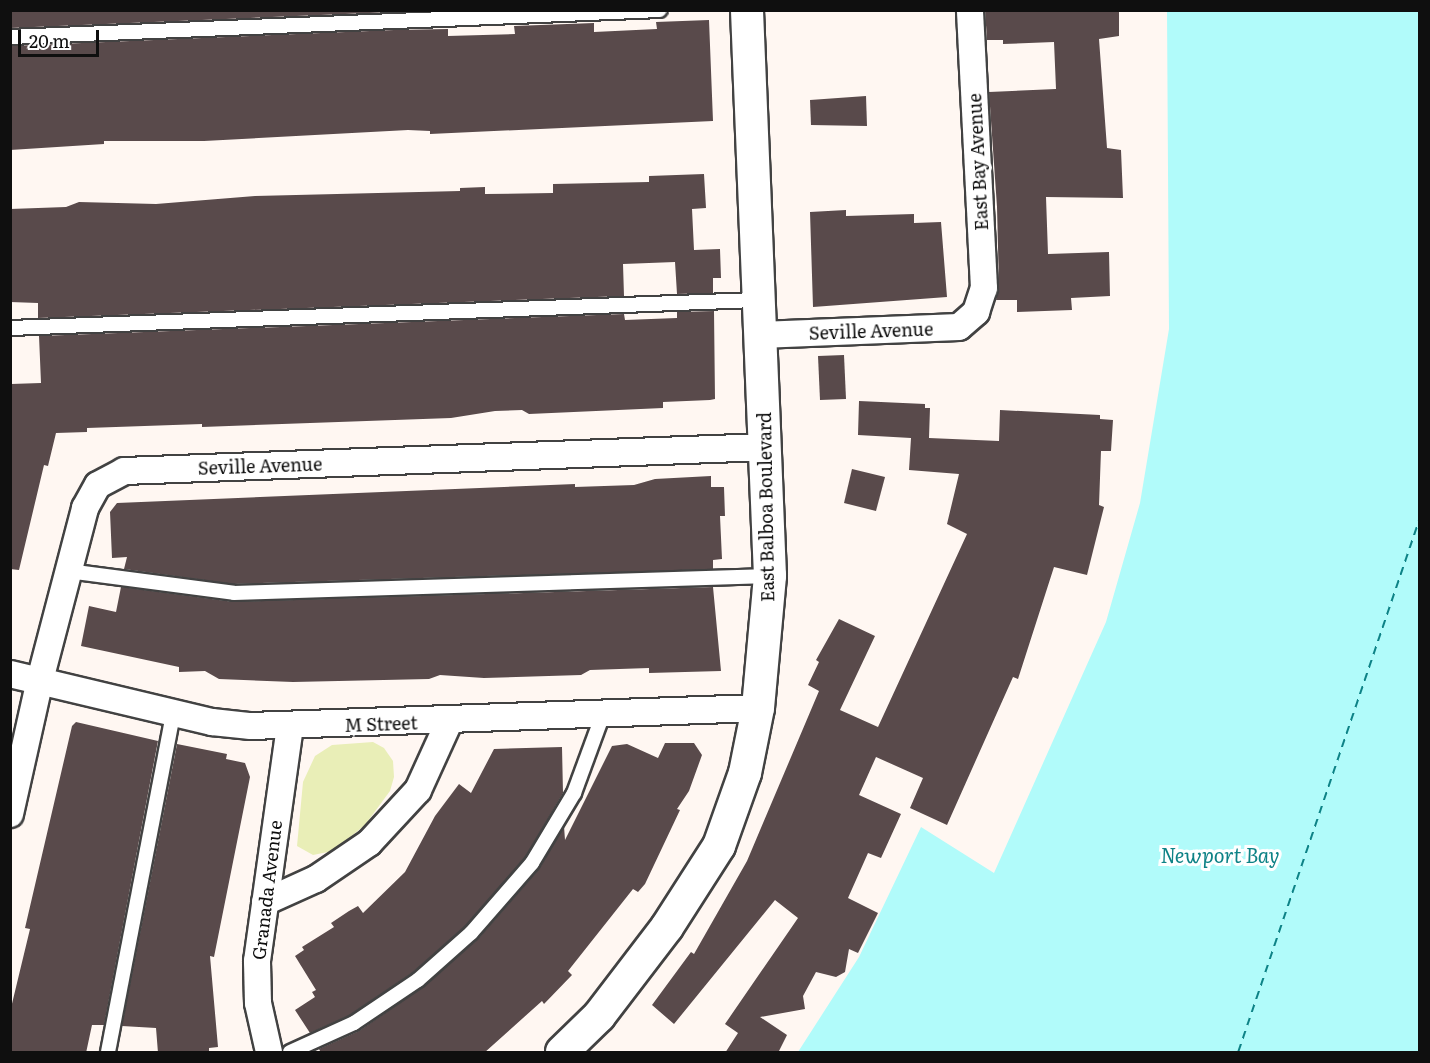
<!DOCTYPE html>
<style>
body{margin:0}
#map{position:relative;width:1430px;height:1063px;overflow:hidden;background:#fff7f2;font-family:Literata,serif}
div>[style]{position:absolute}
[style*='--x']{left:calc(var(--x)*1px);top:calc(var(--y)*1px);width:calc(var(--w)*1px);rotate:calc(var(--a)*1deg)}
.green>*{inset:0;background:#e9eeb7}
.water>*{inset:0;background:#b1fbfa}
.ferry>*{height:1.5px;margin-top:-0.75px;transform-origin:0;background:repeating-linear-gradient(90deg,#0d8286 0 8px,transparent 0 14px)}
.building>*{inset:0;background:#594a4b}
.roads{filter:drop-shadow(2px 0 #424242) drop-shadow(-2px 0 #424242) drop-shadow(0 2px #424242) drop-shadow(0 -2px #424242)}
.service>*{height:14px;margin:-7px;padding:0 7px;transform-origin:7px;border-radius:7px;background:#fff}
.minor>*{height:26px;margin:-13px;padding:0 13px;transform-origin:13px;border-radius:13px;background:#fff}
.tertiary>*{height:32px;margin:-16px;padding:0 16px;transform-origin:16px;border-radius:16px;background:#fff}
span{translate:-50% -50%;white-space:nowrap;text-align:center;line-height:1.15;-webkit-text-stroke:6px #fff;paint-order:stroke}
.street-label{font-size:18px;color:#0f0f0f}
.water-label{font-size:20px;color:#0d8286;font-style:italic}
.frame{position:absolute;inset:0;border:12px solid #0f0f0f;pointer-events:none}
.scale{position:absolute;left:18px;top:30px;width:81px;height:27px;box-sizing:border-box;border:3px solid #0f0f0f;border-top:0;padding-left:8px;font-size:18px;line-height:21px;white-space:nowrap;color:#0f0f0f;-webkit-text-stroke:4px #fff;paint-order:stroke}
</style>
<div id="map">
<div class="green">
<div style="clip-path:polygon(373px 742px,384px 748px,393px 761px,394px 777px,390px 791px,365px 825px,333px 851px,313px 855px,297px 846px,303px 782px,315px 756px,332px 745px)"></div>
</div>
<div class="water">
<div style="clip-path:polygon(1167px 11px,1419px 11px,1419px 1052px,798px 1052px,859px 957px,921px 827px,994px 873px,1106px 622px,1140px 503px,1169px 329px)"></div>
</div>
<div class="ferry">
<div style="--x:1238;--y:1052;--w:565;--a:-71.21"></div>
</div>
<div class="building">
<div style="clip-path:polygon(10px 10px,394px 10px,394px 12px,10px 28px)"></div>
<div style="clip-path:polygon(985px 10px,1119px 10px,1119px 36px,1099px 39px,1107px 148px,1121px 150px,1123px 198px,1046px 197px,1048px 254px,1109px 252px,1110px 296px,1071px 298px,1072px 310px,1017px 312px,1017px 300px,996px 300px,999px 287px,997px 207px,989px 92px,1056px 89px,1054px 42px,1003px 44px,1003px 40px,987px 40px)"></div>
<div style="clip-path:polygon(709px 20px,713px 121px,430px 134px,430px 131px,408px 130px,204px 141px,104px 141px,104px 144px,10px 150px,10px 46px,394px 30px,448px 29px,448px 36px,515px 34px,514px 26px,594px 23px,594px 32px,657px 29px,656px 22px)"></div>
<div style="clip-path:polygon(866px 96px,867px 126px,811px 125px,810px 100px)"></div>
<div style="clip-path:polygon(704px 174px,706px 208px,692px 209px,694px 250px,720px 249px,721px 278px,713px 278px,713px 293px,677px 294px,675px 262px,623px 264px,624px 296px,38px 318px,38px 303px,10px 302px,10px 209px,66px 207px,79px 202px,156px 204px,255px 196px,460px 191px,460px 188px,485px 187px,485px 194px,553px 193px,553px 184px,649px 182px,649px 176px)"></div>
<div style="clip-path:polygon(846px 210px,846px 216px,914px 214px,914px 223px,941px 222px,947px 297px,813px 307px,810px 212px)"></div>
<div style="clip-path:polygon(714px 311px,715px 399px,710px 400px,663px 402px,663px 408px,529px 414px,522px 410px,495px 411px,451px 418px,202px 427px,202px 424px,87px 428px,87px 432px,56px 433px,48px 466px,44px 465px,19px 570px,10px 569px,11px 384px,41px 383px,39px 336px,624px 314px,625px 320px,677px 318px,677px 312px)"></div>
<div style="clip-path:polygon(844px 355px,846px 399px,820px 400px,818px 356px)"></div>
<div style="clip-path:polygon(859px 401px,925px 404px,925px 408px,930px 408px,929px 438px,999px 441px,1000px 410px,1100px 415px,1100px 419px,1113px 420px,1111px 451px,1101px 451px,1099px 505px,1104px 507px,1087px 575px,1054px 567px,1018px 679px,1013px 677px,947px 825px,910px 808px,923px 778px,876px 757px,859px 795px,901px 814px,881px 858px,868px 853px,848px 898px,878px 913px,858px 953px,849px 949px,845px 972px,836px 977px,816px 972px,803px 996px,805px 1009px,760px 1017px,787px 1035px,778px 1053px,725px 1053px,738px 1033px,725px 1024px,798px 918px,775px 900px,674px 1024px,652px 1005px,691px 952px,694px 954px,747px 861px,819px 691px,808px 685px,819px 662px,816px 660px,839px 619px,875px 636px,840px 710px,878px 727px,967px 534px,947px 524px,959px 474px,909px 470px,911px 438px,858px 435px)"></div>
<div style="clip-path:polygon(852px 469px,885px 477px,876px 511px,844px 503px)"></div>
<div style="clip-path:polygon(711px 476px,711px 487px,724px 487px,725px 516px,720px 516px,722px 559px,713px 560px,713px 569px,234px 584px,124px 569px,127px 557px,112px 558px,110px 512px,117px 503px,575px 484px,575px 487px,634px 485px,655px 479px)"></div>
<div style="clip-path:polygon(121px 587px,234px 602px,713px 587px,721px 671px,649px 673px,649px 668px,590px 670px,581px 675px,484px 678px,440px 675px,429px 679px,293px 682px,219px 679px,205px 671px,179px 672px,179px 667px,81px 646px,89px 606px,116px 612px)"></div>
<div style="clip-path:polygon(76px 722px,158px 741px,104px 1025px,92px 1025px,86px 1053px,10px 1053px,10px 1012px,30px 929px,25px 928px,72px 726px)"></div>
<div style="clip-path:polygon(665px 743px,694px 743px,702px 755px,689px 791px,677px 809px,680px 810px,645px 884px,638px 892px,633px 889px,568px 971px,572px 975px,544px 1004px,542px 1001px,484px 1053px,321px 1053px,319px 1049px,359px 1031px,423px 987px,478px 939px,539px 869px,564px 826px,565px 840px,612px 746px,627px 744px,658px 758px)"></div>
<div style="clip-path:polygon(177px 744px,227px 754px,226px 759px,245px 763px,250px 777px,214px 957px,210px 956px,218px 1047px,209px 1048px,209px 1053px,158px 1053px,156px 1028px,122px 1026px)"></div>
<div style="clip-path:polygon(562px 747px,563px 793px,525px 858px,465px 927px,412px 973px,350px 1015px,310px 1033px,295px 1010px,315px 997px,312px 992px,316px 990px,295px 956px,304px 950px,302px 947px,334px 927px,331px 923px,349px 911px,358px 906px,363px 913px,405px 872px,435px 816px,459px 784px,471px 793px,494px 749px)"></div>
</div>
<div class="roads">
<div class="service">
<div style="--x:10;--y:37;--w:650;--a:-2.38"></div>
<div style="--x:10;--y:328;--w:748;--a:-2.15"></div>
<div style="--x:68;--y:571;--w:167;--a:7.5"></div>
<div style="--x:234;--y:593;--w:536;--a:-1.82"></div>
<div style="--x:108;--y:1052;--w:345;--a:-79.1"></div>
<div style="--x:290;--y:1052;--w:70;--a:-24.4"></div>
<div style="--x:354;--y:1023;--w:77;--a:-33.9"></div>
<div style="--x:418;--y:980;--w:71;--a:-41.6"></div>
<div style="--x:471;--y:933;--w:93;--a:-48.9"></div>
<div style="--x:532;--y:863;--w:82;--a:-59"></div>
<div style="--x:574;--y:793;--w:84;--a:-69.8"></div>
</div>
<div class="minor">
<div style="--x:760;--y:335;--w:199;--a:-2.3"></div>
<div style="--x:959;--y:327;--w:23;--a:-41"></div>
<div style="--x:976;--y:312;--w:25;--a:-72"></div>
<div style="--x:984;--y:288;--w:278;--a:-92.9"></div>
<div style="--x:10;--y:674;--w:208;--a:13.4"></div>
<div style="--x:212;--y:722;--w:39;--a:6"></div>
<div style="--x:251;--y:726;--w:507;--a:-2.03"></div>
<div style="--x:10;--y:814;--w:137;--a:-77.4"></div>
<div style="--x:40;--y:680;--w:178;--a:-75.3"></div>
<div style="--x:85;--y:508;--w:26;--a:-61"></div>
<div style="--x:98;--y:485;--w:30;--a:-28"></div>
<div style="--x:124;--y:471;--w:643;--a:-2.14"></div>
<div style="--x:265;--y:902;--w:56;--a:-24.3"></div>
<div style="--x:316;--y:879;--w:64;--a:-34.2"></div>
<div style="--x:369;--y:843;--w:72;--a:-47.2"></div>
<div style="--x:418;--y:790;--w:75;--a:-65.5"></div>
<div style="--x:269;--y:1052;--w:50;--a:-102.7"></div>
<div style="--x:258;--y:1003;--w:42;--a:-91.4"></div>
<div style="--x:257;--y:961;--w:236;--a:-82"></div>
</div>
<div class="tertiary">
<div style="--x:562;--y:1052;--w:52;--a:-44.2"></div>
<div style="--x:599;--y:1016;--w:112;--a:-52.6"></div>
<div style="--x:667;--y:927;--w:96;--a:-57.3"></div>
<div style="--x:719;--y:846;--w:77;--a:-70.4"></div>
<div style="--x:745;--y:773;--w:66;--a:-78.7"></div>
<div style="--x:758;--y:708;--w:133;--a:-84.8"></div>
<div style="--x:770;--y:576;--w:566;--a:-92.33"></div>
</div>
</div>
<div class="street-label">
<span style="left:978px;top:162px;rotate:-93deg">East Bay Avenue</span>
<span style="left:871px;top:331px;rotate:-2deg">Seville Avenue</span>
<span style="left:260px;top:466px;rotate:-2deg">Seville Avenue</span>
<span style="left:766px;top:507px;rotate:-91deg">East Balboa Boulevard</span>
<span style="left:381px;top:724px;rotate:-2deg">M Street</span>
<span style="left:267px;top:890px;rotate:-83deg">Granada Avenue</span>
</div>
<div class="water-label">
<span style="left:1220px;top:854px">Newport Bay</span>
</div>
<div class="frame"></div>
<div class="scale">20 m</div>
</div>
